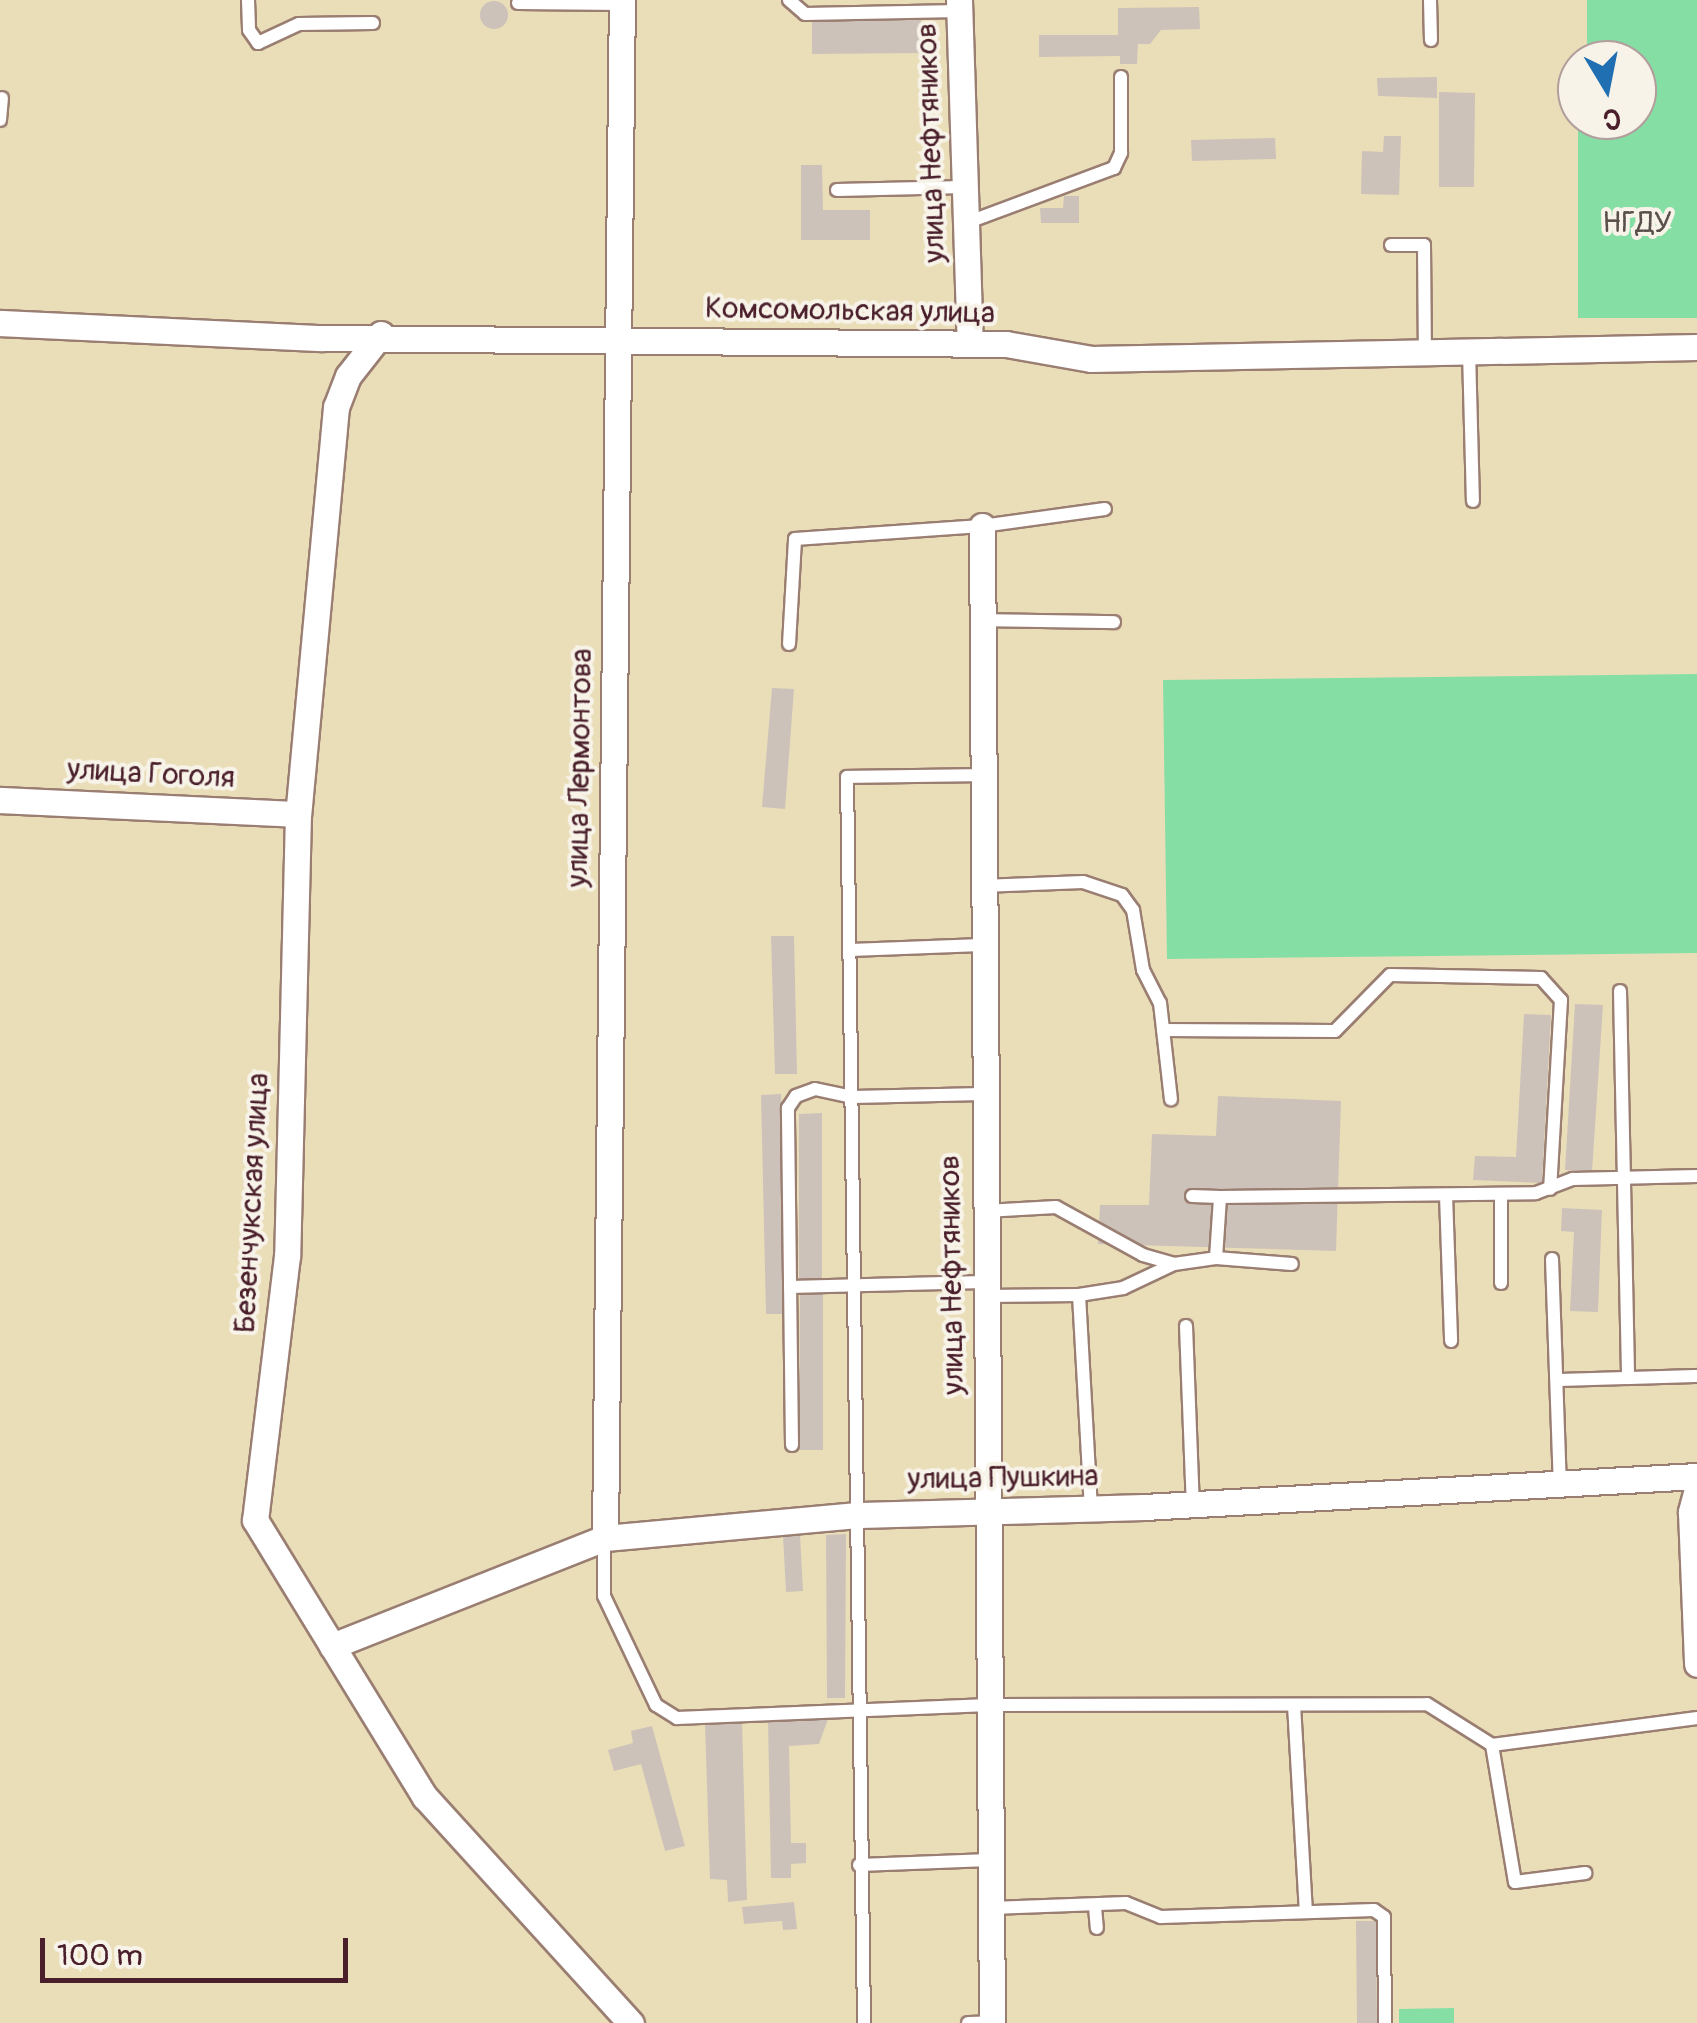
<!DOCTYPE html>
<meta charset="utf-8">
<style>
body{margin:0}
#map{position:relative;width:1697px;height:2023px;overflow:hidden;background:#eadeb9;font-family:Pangolin,sans-serif}
div>[style]{position:absolute}
[style*='--x']{left:calc(var(--x)*1px);top:calc(var(--y)*1px);width:calc(var(--w)*1px);rotate:calc(var(--a)*1deg)}
.industrial>*{inset:0;background:#cdc2b9}
.round{border-radius:50%}
.green>*{inset:0;background:#85dfa5}
.roads{filter:drop-shadow(2px 0 #9a7e72) drop-shadow(-2px 0 #9a7e72) drop-shadow(0 2px #9a7e72) drop-shadow(0 -2px #9a7e72)}
.lane>*{height:12px;margin:-6px;padding:0 6px;transform-origin:6px;border-radius:6px;background:#fff}
.street>*{height:25px;margin:-12.5px;padding:0 12.5px;transform-origin:12.5px;border-radius:12.5px;background:#fff}
span{translate:-50% -50%;white-space:nowrap;text-align:center;line-height:1.15;-webkit-text-stroke:8px #f7f3e8;paint-order:stroke}
.street-label{font-size:30px;color:#4a1f2b}
.park-label{font-size:30px;color:#594f4a}
.north{position:absolute;left:1557px;top:40px;width:100px;height:100px;box-sizing:border-box;background:#f7f3e8;border:2px solid #b29e9c;border-radius:50%;rotate:170deg;font-size:28px;font-weight:700;line-height:40px;text-align:center;color:#4a1f2b}
.north::after{content:'';display:block;margin:auto;width:35px;height:45px;background:#1f6fb2;clip-path:polygon(50% 0,100% 100%,50% 72%,0 100%)}
.scale{position:absolute;left:40px;top:1938px;width:308px;height:45px;box-sizing:border-box;border:5px solid #4a1f2b;border-top:0;padding-left:12px;font-size:30px;line-height:35px;white-space:nowrap;color:#4a1f2b;-webkit-text-stroke:8px #f7f3e8;paint-order:stroke}
</style>
<div id="map">
<div class="industrial">
<div class="round" style="left:480px;top:1px;width:28px;height:28px"></div>
<div style="clip-path:polygon(1199px 7px,1200px 29px,1161px 30px,1150px 44px,1138px 44px,1137px 64px,1120px 64px,1120px 56px,1039px 57px,1039px 35px,1118px 35px,1118px 8px)"></div>
<div style="clip-path:polygon(921px 20px,921px 53px,812px 54px,812px 21px)"></div>
<div style="clip-path:polygon(1437px 77px,1437px 98px,1378px 96px,1377px 78px)"></div>
<div style="clip-path:polygon(1439px 92px,1475px 93px,1474px 187px,1439px 187px)"></div>
<div style="clip-path:polygon(1384px 136px,1401px 136px,1399px 195px,1361px 194px,1362px 151px,1383px 152px)"></div>
<div style="clip-path:polygon(1275px 138px,1276px 159px,1192px 161px,1191px 140px)"></div>
<div style="clip-path:polygon(801px 165px,822px 165px,823px 210px,870px 210px,870px 240px,801px 240px)"></div>
<div style="clip-path:polygon(1064px 196px,1079px 196px,1079px 223px,1041px 223px,1040px 208px,1063px 208px)"></div>
<div style="clip-path:polygon(772px 688px,794px 689px,785px 809px,762px 807px)"></div>
<div style="clip-path:polygon(771px 936px,794px 936px,797px 1074px,775px 1074px)"></div>
<div style="clip-path:polygon(1575px 1004px,1603px 1005px,1592px 1172px,1565px 1170px)"></div>
<div style="clip-path:polygon(1524px 1014px,1551px 1015px,1542px 1183px,1473px 1180px,1475px 1156px,1516px 1157px)"></div>
<div style="clip-path:polygon(781px 1094px,786px 1314px,766px 1314px,761px 1095px)"></div>
<div style="clip-path:polygon(1218px 1096px,1341px 1101px,1336px 1251px,1098px 1244px,1100px 1205px,1149px 1205px,1152px 1134px,1216px 1136px)"></div>
<div style="clip-path:polygon(822px 1113px,822px 1280px,799px 1280px,799px 1114px)"></div>
<div style="clip-path:polygon(1562px 1208px,1602px 1210px,1598px 1312px,1570px 1311px,1574px 1232px,1561px 1231px)"></div>
<div style="clip-path:polygon(800px 1294px,823px 1294px,823px 1450px,799px 1450px)"></div>
<div style="clip-path:polygon(846px 1534px,845px 1698px,827px 1698px,826px 1535px)"></div>
<div style="clip-path:polygon(800px 1535px,803px 1591px,786px 1592px,783px 1536px)"></div>
<div style="clip-path:polygon(828px 1719px,819px 1744px,789px 1746px,791px 1843px,806px 1843px,806px 1863px,791px 1864px,791px 1878px,771px 1878px,768px 1721px)"></div>
<div style="clip-path:polygon(742px 1722px,747px 1900px,728px 1902px,727px 1880px,710px 1879px,705px 1723px)"></div>
<div style="clip-path:polygon(652px 1726px,685px 1846px,665px 1851px,641px 1764px,614px 1771px,608px 1750px,633px 1743px,631px 1731px)"></div>
<div style="clip-path:polygon(794px 1902px,797px 1929px,783px 1930px,782px 1921px,744px 1924px,742px 1907px)"></div>
<div style="clip-path:polygon(1356px 1921px,1376px 1921px,1377px 2023px,1357px 2023px)"></div>
</div>
<div class="green">
<div style="clip-path:polygon(1587px 0,1697px 0,1697px 318px,1578px 318px,1578px 127px,1587px 120px,1637px 120px,1637px 60px,1587px 60px)"></div>
<div style="clip-path:polygon(1697px 674px,1697px 953px,1167px 959px,1163px 680px)"></div>
<div style="clip-path:polygon(1454px 2008px,1454px 2023px,1399px 2023px,1399px 2009px)"></div>
</div>
<div class="roads">
<div class="lane">
<div style="--x:248;--y:0;--w:30;--a:88"></div>
<div style="--x:249;--y:30;--w:16;--a:55"></div>
<div style="--x:258;--y:43;--w:45;--a:-24.9"></div>
<div style="--x:299;--y:24;--w:74;--a:-0.8"></div>
<div style="--x:789;--y:0;--w:21;--a:41"></div>
<div style="--x:805;--y:14;--w:154;--a:-1.1"></div>
<div style="--x:1430;--y:0;--w:40;--a:88.6"></div>
<div style="--x:518;--y:3;--w:104;--a:0.6"></div>
<div style="--x:0;--y:120;--w:22;--a:-85"></div>
<div style="--x:837;--y:190;--w:128;--a:-1.3"></div>
<div style="--x:966;--y:223;--w:158;--a:-20.4"></div>
<div style="--x:1114;--y:168;--w:17;--a:-65"></div>
<div style="--x:1121;--y:153;--w:76;--a:-90"></div>
<div style="--x:1391;--y:245;--w:33;--a:0"></div>
<div style="--x:1424;--y:245;--w:107;--a:89.5"></div>
<div style="--x:1469;--y:351;--w:150;--a:88.5"></div>
<div style="--x:982;--y:620;--w:132;--a:0.9"></div>
<div style="--x:789;--y:644;--w:105;--a:-86.7"></div>
<div style="--x:795;--y:539;--w:187;--a:-4"></div>
<div style="--x:982;--y:526;--w:124;--a:-7.9"></div>
<div style="--x:982;--y:886;--w:101;--a:-2.3"></div>
<div style="--x:1083;--y:882;--w:41;--a:18.4"></div>
<div style="--x:1122;--y:895;--w:19;--a:54"></div>
<div style="--x:1133;--y:910;--w:61;--a:80.5"></div>
<div style="--x:1143;--y:970;--w:37;--a:63"></div>
<div style="--x:1160;--y:1003;--w:97;--a:83.5"></div>
<div style="--x:850;--y:950;--w:132;--a:-2.2"></div>
<div style="--x:1620;--y:991;--w:387;--a:88.8"></div>
<div style="--x:1628;--y:1378;--w:69;--a:-1.7"></div>
<div style="--x:1163;--y:1030;--w:172;--a:0.3"></div>
<div style="--x:1335;--y:1031;--w:78;--a:-45.5"></div>
<div style="--x:1390;--y:975;--w:151;--a:1.1"></div>
<div style="--x:1541;--y:978;--w:30;--a:48"></div>
<div style="--x:1561;--y:1000;--w:189;--a:93.3"></div>
<div style="--x:1501;--y:1194;--w:89;--a:90"></div>
<div style="--x:1446;--y:1195;--w:146;--a:88"></div>
<div style="--x:1220;--y:1197;--w:316;--a:-0.7"></div>
<div style="--x:1536;--y:1193;--w:40;--a:-21"></div>
<div style="--x:1573;--y:1179;--w:124;--a:-1.4"></div>
<div style="--x:985;--y:1211;--w:71;--a:-3.2"></div>
<div style="--x:1056;--y:1207;--w:99;--a:28.9"></div>
<div style="--x:1143;--y:1255;--w:32;--a:16"></div>
<div style="--x:1174;--y:1264;--w:42;--a:-8.1"></div>
<div style="--x:1216;--y:1258;--w:61;--a:-86.2"></div>
<div style="--x:1220;--y:1197;--w:28;--a:-178"></div>
<div style="--x:1216;--y:1258;--w:76;--a:4.5"></div>
<div style="--x:1552;--y:1259;--w:226;--a:88"></div>
<div style="--x:790;--y:1287;--w:193;--a:-1.5"></div>
<div style="--x:1079;--y:1295;--w:45;--a:-9"></div>
<div style="--x:1123;--y:1288;--w:56;--a:-25.2"></div>
<div style="--x:986;--y:1296;--w:93;--a:-0.6"></div>
<div style="--x:1079;--y:1295;--w:213;--a:86.8"></div>
<div style="--x:1186;--y:1326;--w:179;--a:87.8"></div>
<div style="--x:1557;--y:1380;--w:71;--a:-1.6"></div>
<div style="--x:792;--y:1445;--w:337;--a:-90.7"></div>
<div style="--x:788;--y:1108;--w:14;--a:-56"></div>
<div style="--x:796;--y:1096;--w:20;--a:-20"></div>
<div style="--x:815;--y:1089;--w:39;--a:12"></div>
<div style="--x:853;--y:1097;--w:129;--a:-1.3"></div>
<div style="--x:604;--y:1540;--w:56;--a:90"></div>
<div style="--x:604;--y:1596;--w:121;--a:64.5"></div>
<div style="--x:656;--y:1705;--w:25;--a:32"></div>
<div style="--x:677;--y:1718;--w:312;--a:-2.4"></div>
<div style="--x:989;--y:1705;--w:438;--a:-0.1"></div>
<div style="--x:1427;--y:1704;--w:77;--a:32.2"></div>
<div style="--x:1492;--y:1745;--w:207;--a:-7.5"></div>
<div style="--x:1294;--y:1705;--w:207;--a:86.7"></div>
<div style="--x:1492;--y:1745;--w:139;--a:80.5"></div>
<div style="--x:1515;--y:1882;--w:71;--a:-7.3"></div>
<div style="--x:859;--y:1865;--w:131;--a:-2.2"></div>
<div style="--x:1095;--y:1907;--w:21;--a:85"></div>
<div style="--x:991;--y:1908;--w:135;--a:-2.1"></div>
<div style="--x:1126;--y:1903;--w:38;--a:22"></div>
<div style="--x:1161;--y:1917;--w:213;--a:-1.9"></div>
<div style="--x:1374;--y:1910;--w:12;--a:35"></div>
<div style="--x:1384;--y:1917;--w:106;--a:89.5"></div>
<div style="--x:864;--y:2023;--w:1246;--a:-90.78"></div>
<div style="--x:847;--y:777;--w:135;--a:-0.8"></div>
<div style="--x:968;--y:2023;--w:24;--a:-2"></div>
</div>
<div class="street">
<div style="--x:959;--y:0;--w:344;--a:88.2"></div>
<div style="--x:0;--y:323;--w:321;--a:2.7"></div>
<div style="--x:321;--y:338;--w:685;--a:0.5"></div>
<div style="--x:1006;--y:344;--w:86;--a:10"></div>
<div style="--x:1091;--y:359;--w:606;--a:-1.13"></div>
<div style="--x:381;--y:334;--w:53;--a:128.2"></div>
<div style="--x:348;--y:376;--w:33;--a:111"></div>
<div style="--x:336;--y:407;--w:409;--a:95.3"></div>
<div style="--x:298;--y:814;--w:442;--a:91.4"></div>
<div style="--x:287;--y:1256;--w:266;--a:96.9"></div>
<div style="--x:255;--y:1520;--w:325;--a:58.5"></div>
<div style="--x:425;--y:1797;--w:306;--a:47.7"></div>
<div style="--x:982;--y:526;--w:1497;--a:89.62"></div>
<div style="--x:0;--y:800;--w:298;--a:2.7"></div>
<div style="--x:1697;--y:1489;--w:24;--a:105"></div>
<div style="--x:1691;--y:1512;--w:152;--a:87.7"></div>
<div style="--x:605;--y:1538;--w:1538;--a:-89.37"></div>
<div style="--x:332;--y:1646;--w:294;--a:-21.6"></div>
<div style="--x:605;--y:1538;--w:256;--a:-5.2"></div>
<div style="--x:860;--y:1515;--w:284;--a:-1.6"></div>
<div style="--x:1144;--y:1507;--w:554;--a:-3.21"></div>
</div>
</div>
<div class="street-label">
<span style="left:931px;top:143px;rotate:-92deg">улица Нефтяников</span>
<span style="left:850px;top:311px;rotate:1deg">Комсомольская улица</span>
<span style="left:580px;top:768px;rotate:-89deg">улица Лермонтова</span>
<span style="left:151px;top:774px;rotate:3deg">улица Гоголя</span>
<span style="left:252px;top:1203px;rotate:-87deg">Безенчукская улица</span>
<span style="left:952px;top:1275px;rotate:-91deg">улица Нефтяников</span>
<span style="left:1003px;top:1478px;rotate:-1deg">улица Пушкина</span>
</div>
<div class="park-label">
<span style="left:1637px;top:223px">НГДУ</span>
</div>
<div class="north">С</div>
<div class="scale">100 m</div>
</div>
